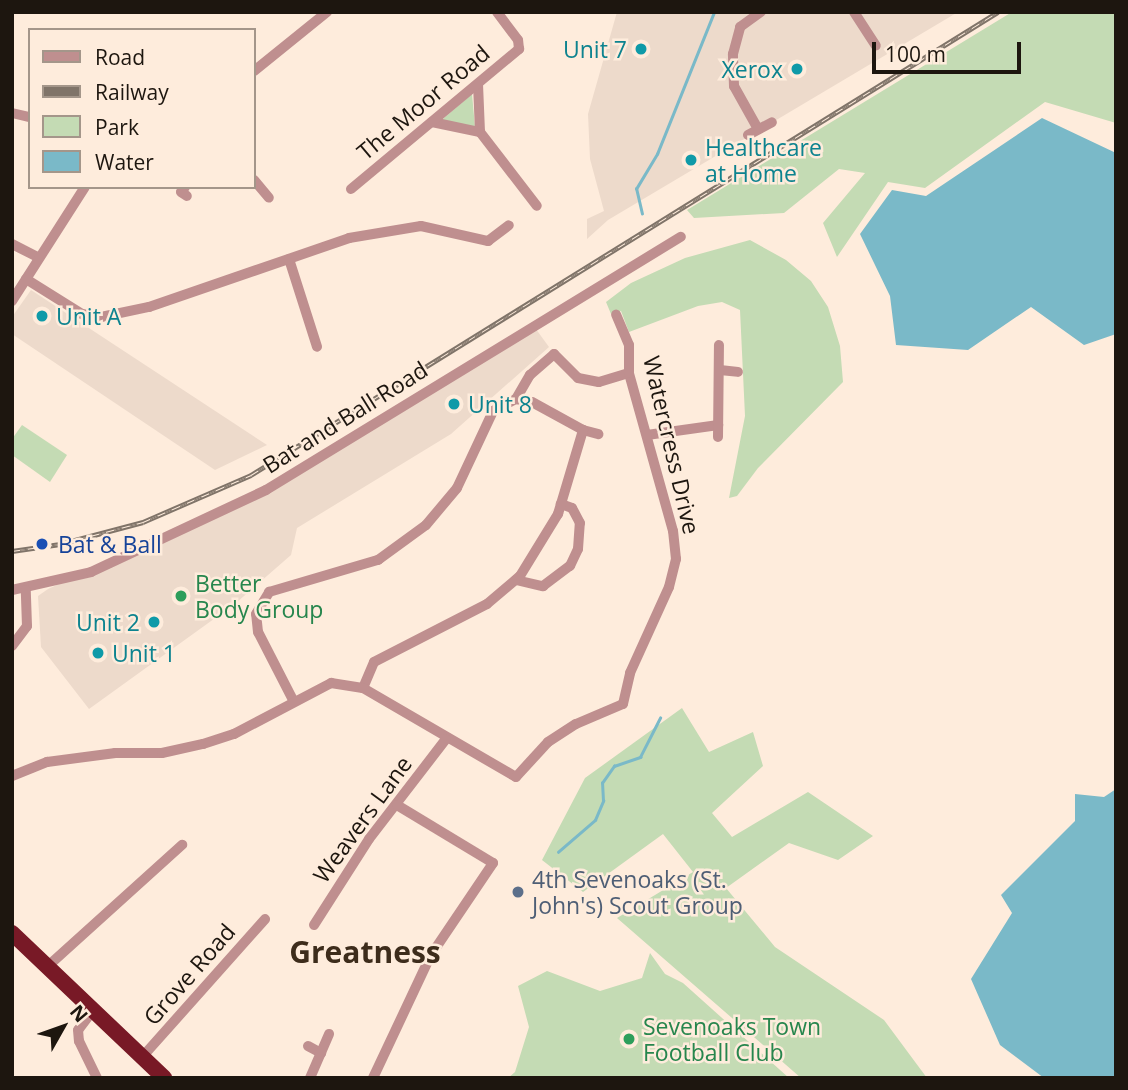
<!DOCTYPE html>
<style>
body{margin:0}
#map{position:relative;width:1128px;height:1090px;overflow:hidden;background:#feecdc;font-family:"Open Sans",sans-serif}
div>[style]{position:absolute}
[style*='--x']{left:calc(var(--x)*1px);top:calc(var(--y)*1px);width:calc(var(--w)*1px);rotate:calc(var(--a)*1deg)}
.commercial>*{inset:0;background:#eddacb}
.green>*{inset:0;background:#c4dbb4}
.water>*{inset:0;background:#7ab9c8}
.stream>*{height:2.5px;margin:-1.25px;padding:0 1.25px;transform-origin:1.25px;border-radius:1.25px;background:#7ab9c8}
.minor>*{height:10px;margin:-5px;padding:0 5px;transform-origin:5px;border-radius:5px;background:#bf8f8f}
.highway>*{height:16px;margin:-8px;padding:0 8px;transform-origin:8px;border-radius:8px;background:#781926}
.rail>*{height:5px;margin-top:-2.5px;transform-origin:0;background:repeating-linear-gradient(90deg,#feecdc 0 8px,#807469 0 16px);box-sizing:border-box;border-block:2px solid #807469}
.dots>*{width:19px;height:19px;translate:-50% -50%;box-sizing:border-box;border:4px solid #feecdc;border-radius:50%}
span{translate:-50% -50%;white-space:nowrap;text-align:center;line-height:1.15;-webkit-text-stroke:5px #feecdc;paint-order:stroke}
.culture-label{font-size:23px;color:#0d838f}
.right{translate:-100% -50%;text-align:right}
.left{translate:0 -50%;text-align:left}
.street-label{font-size:23px;color:#1d160f}
.transit-label{font-size:23px;color:#164399}
.leisure-label{font-size:23px;color:#27864d}
.service-label{font-size:23px;color:#4e5e75}
.district-label{font-size:30px;color:#3d2c1b;font-weight:700}
.frame{position:absolute;inset:0;border:14px solid #1d160f;pointer-events:none}
.legend{position:absolute;left:28px;top:28px;width:228px;height:161px;box-sizing:border-box;background:#feecdc;border:2px solid #a4968a;margin:0;padding:9px 12px;list-style:none;font-size:21px;color:#1d160f}
.legend li{display:flex;align-items:center;gap:14px;height:35px}
.legend b{width:35px;border:2px solid #a4968a}
.north{position:absolute;left:28px;top:992px;width:70px;height:70px;-webkit-text-stroke:5px #feecdc;paint-order:stroke;rotate:50deg;font-size:19px;font-weight:700;line-height:28px;text-align:center;color:#1d160f}
.north::after{content:'';display:block;margin:auto;width:24px;height:32px;background:#1d160f;clip-path:polygon(50% 0,100% 100%,50% 72%,0 100%)}
.scale{position:absolute;left:872px;top:42px;width:149px;height:32px;box-sizing:border-box;border:4px solid #1d160f;border-top:0;padding-left:9px;font-size:21px;line-height:24px;white-space:nowrap;color:#1d160f;-webkit-text-stroke:5px #feecdc;paint-order:stroke}
</style>
<div id="map">
<div class="commercial">
<div style="clip-path:polygon(617px 12px,958px 12px,608px 220px,587px 239px,587px 219px,604px 211px,590px 159px,588px 114px)"></div>
<div style="clip-path:polygon(31px 290px,267px 445px,215px 470px,12px 334px,12px 317px)"></div>
<div style="clip-path:polygon(533px 325px,549px 347px,451px 434px,297px 528px,291px 555px,236px 603px,89px 709px,41px 647px,38px 596px,48px 589px,266px 490px)"></div>
</div>
<div class="green">
<div style="clip-path:polygon(1012px 12px,1116px 12px,1116px 123px,1045px 102px,925px 188px,888px 182px,837px 257px,823px 223px,865px 173px,839px 169px,784px 213px,694px 218px,687px 210px)"></div>
<div style="clip-path:polygon(472px 94px,475px 127px,442px 120px,444px 118px)"></div>
<div style="clip-path:polygon(750px 240px,786px 260px,811px 281px,828px 307px,840px 346px,843px 382px,758px 468px,737px 496px,729px 498px,745px 416px,740px 310px,722px 302px,698px 306px,629px 332px,621px 311px,611px 314px,606px 302px,631px 283px,685px 258px)"></div>
<div style="clip-path:polygon(22px 425px,67px 455px,50px 482px,12px 455px,12px 439px)"></div>
<div style="clip-path:polygon(682px 708px,709px 752px,753px 732px,763px 766px,712px 813px,732px 837px,808px 792px,873px 836px,838px 860px,789px 843px,726px 888px,775px 947px,884px 1020px,927px 1078px,801px 1078px,617px 918px,693px 872px,663px 834px,583px 892px,542px 860px,585px 778px)"></div>
<div style="clip-path:polygon(650px 953px,665px 974px,683px 983px,789px 1078px,508px 1078px,515px 1072px,529px 1027px,518px 986px,547px 971px,600px 991px,642px 978px)"></div>
</div>
<div class="water">
<div style="clip-path:polygon(1042px 118px,1116px 153px,1116px 334px,1084px 345px,1031px 307px,968px 350px,896px 345px,890px 296px,860px 234px,892px 190px,926px 196px)"></div>
<div style="clip-path:polygon(1116px 789px,1116px 1078px,1044px 1078px,1000px 1045px,971px 979px,1012px 913px,1001px 895px,1075px 821px,1075px 794px,1104px 797px)"></div>
</div>
<div class="stream">
<div style="--x:642;--y:214;--w:26;--a:-103"></div>
<div style="--x:636;--y:189;--w:41;--a:-59"></div>
<div style="--x:657;--y:154;--w:153;--a:-68.1"></div>
<div style="--x:558;--y:852;--w:49;--a:-40.9"></div>
<div style="--x:595;--y:820;--w:21;--a:-67"></div>
<div style="--x:603;--y:801;--w:18;--a:-93"></div>
<div style="--x:602;--y:783;--w:21;--a:-55"></div>
<div style="--x:614;--y:766;--w:28;--a:-19"></div>
<div style="--x:640;--y:757;--w:44;--a:-62.9"></div>
</div>
<div class="minor">
<div style="--x:854;--y:12;--w:40;--a:57.1"></div>
<div style="--x:254;--y:71;--w:94;--a:-38.9"></div>
<div style="--x:478;--y:84;--w:48;--a:87.6"></div>
<div style="--x:480;--y:132;--w:93;--a:52.4"></div>
<div style="--x:12;--y:113;--w:18;--a:13"></div>
<div style="--x:432;--y:122;--w:49;--a:11.8"></div>
<div style="--x:758;--y:129;--w:49;--a:-119.2"></div>
<div style="--x:734;--y:86;--w:32;--a:-92"></div>
<div style="--x:733;--y:54;--w:28;--a:-75"></div>
<div style="--x:740;--y:27;--w:26;--a:-36"></div>
<div style="--x:748;--y:135;--w:27;--a:-28"></div>
<div style="--x:254;--y:180;--w:23;--a:50"></div>
<div style="--x:185;--y:187;--w:6;--a:129"></div>
<div style="--x:181;--y:192;--w:7;--a:34"></div>
<div style="--x:351;--y:189;--w:219;--a:-39.8"></div>
<div style="--x:519;--y:49;--w:9;--a:-96"></div>
<div style="--x:518;--y:40;--w:35;--a:-127"></div>
<div style="--x:12;--y:244;--w:29;--a:27"></div>
<div style="--x:289;--y:259;--w:92;--a:72.3"></div>
<div style="--x:26;--y:279;--w:66;--a:32"></div>
<div style="--x:82;--y:314;--w:19;--a:9"></div>
<div style="--x:101;--y:317;--w:49;--a:-11.8"></div>
<div style="--x:149;--y:307;--w:212;--a:-19"></div>
<div style="--x:349;--y:238;--w:73;--a:-9.5"></div>
<div style="--x:421;--y:226;--w:69;--a:12.6"></div>
<div style="--x:488;--y:241;--w:26;--a:-37"></div>
<div style="--x:12;--y:301;--w:135;--a:-57.4"></div>
<div style="--x:720;--y:370;--w:18;--a:6"></div>
<div style="--x:516;--y:399;--w:16;--a:11"></div>
<div style="--x:532;--y:402;--w:58;--a:28.8"></div>
<div style="--x:583;--y:430;--w:16;--a:15"></div>
<div style="--x:647;--y:435;--w:72;--a:-8"></div>
<div style="--x:718;--y:437;--w:92;--a:-89.4"></div>
<div style="--x:516;--y:580;--w:28;--a:13"></div>
<div style="--x:543;--y:586;--w:34;--a:-37"></div>
<div style="--x:570;--y:566;--w:19;--a:-65"></div>
<div style="--x:578;--y:549;--w:26;--a:-86"></div>
<div style="--x:580;--y:523;--w:17;--a:-118"></div>
<div style="--x:572;--y:508;--w:12;--a:-160"></div>
<div style="--x:12;--y:590;--w:81;--a:-12.8"></div>
<div style="--x:91;--y:572;--w:193;--a:-25.1"></div>
<div style="--x:266;--y:490;--w:486;--a:-31.4"></div>
<div style="--x:12;--y:646;--w:25;--a:-53"></div>
<div style="--x:27;--y:626;--w:36;--a:-92"></div>
<div style="--x:363;--y:688;--w:28;--a:-67"></div>
<div style="--x:374;--y:662;--w:127;--a:-27.2"></div>
<div style="--x:487;--y:604;--w:43;--a:-40.3"></div>
<div style="--x:520;--y:576;--w:73;--a:-58.5"></div>
<div style="--x:558;--y:514;--w:88;--a:-73.4"></div>
<div style="--x:293;--y:700;--w:76;--a:-117.2"></div>
<div style="--x:258;--y:632;--w:18;--a:-96"></div>
<div style="--x:256;--y:614;--w:26;--a:-59"></div>
<div style="--x:269;--y:592;--w:114;--a:-16.4"></div>
<div style="--x:378;--y:560;--w:59;--a:-36.1"></div>
<div style="--x:426;--y:525;--w:48;--a:-50"></div>
<div style="--x:457;--y:488;--w:85;--a:-64.9"></div>
<div style="--x:493;--y:411;--w:26;--a:-28"></div>
<div style="--x:516;--y:399;--w:28;--a:-60"></div>
<div style="--x:530;--y:375;--w:32;--a:-41"></div>
<div style="--x:554;--y:354;--w:34;--a:45"></div>
<div style="--x:578;--y:378;--w:21;--a:11"></div>
<div style="--x:599;--y:382;--w:31;--a:-17"></div>
<div style="--x:12;--y:776;--w:38;--a:-22"></div>
<div style="--x:47;--y:762;--w:69;--a:-7.5"></div>
<div style="--x:115;--y:753;--w:47;--a:0"></div>
<div style="--x:162;--y:753;--w:42;--a:-12.4"></div>
<div style="--x:203;--y:744;--w:33;--a:-18"></div>
<div style="--x:234;--y:734;--w:110;--a:-27.7"></div>
<div style="--x:331;--y:683;--w:32;--a:9"></div>
<div style="--x:363;--y:688;--w:177;--a:30.2"></div>
<div style="--x:516;--y:777;--w:47;--a:-47.6"></div>
<div style="--x:548;--y:742;--w:33;--a:-33"></div>
<div style="--x:576;--y:724;--w:51;--a:-23.1"></div>
<div style="--x:623;--y:704;--w:32;--a:-77"></div>
<div style="--x:630;--y:673;--w:94;--a:-65.6"></div>
<div style="--x:669;--y:587;--w:29;--a:-76"></div>
<div style="--x:676;--y:559;--w:28;--a:-96"></div>
<div style="--x:673;--y:531;--w:164;--a:-105.6"></div>
<div style="--x:629;--y:373;--w:28;--a:-90"></div>
<div style="--x:629;--y:345;--w:33;--a:-113"></div>
<div style="--x:314;--y:925;--w:102;--a:-57.4"></div>
<div style="--x:369;--y:839;--w:126;--a:-52.4"></div>
<div style="--x:48;--y:966;--w:181;--a:-42.1"></div>
<div style="--x:94;--y:1009;--w:26;--a:127"></div>
<div style="--x:78;--y:1030;--w:11;--a:85"></div>
<div style="--x:79;--y:1041;--w:41;--a:64.1"></div>
<div style="--x:308;--y:1046;--w:15;--a:28"></div>
<div style="--x:144;--y:1055;--w:182;--a:-48.3"></div>
<div style="--x:310;--y:1078;--w:48;--a:-66.6"></div>
<div style="--x:373;--y:1078;--w:136;--a:-64.8"></div>
<div style="--x:431;--y:955;--w:111;--a:-56"></div>
<div style="--x:493;--y:863;--w:112;--a:-148.9"></div>
</div>
<div class="highway">
<div style="--x:12;--y:933;--w:210;--a:43.6"></div>
</div>
<div class="rail">
<div style="--x:12;--y:551;--w:49;--a:-8.3"></div>
<div style="--x:60;--y:544;--w:86;--a:-14.8"></div>
<div style="--x:143;--y:522;--w:118;--a:-23.5"></div>
<div style="--x:251;--y:475;--w:879;--a:-31.79"></div>
</div>
<div class="dots">
<div style="left:641px;top:49px;background:#0f9aa8"></div>
<div style="left:797px;top:69px;background:#0f9aa8"></div>
<div style="left:691px;top:160px;background:#0f9aa8"></div>
<div style="left:42px;top:316px;background:#0f9aa8"></div>
<div style="left:454px;top:404px;background:#0f9aa8"></div>
<div style="left:42px;top:544px;background:#1a4fb4"></div>
<div style="left:181px;top:596px;background:#2e9e5b"></div>
<div style="left:154px;top:622px;background:#0f9aa8"></div>
<div style="left:98px;top:653px;background:#0f9aa8"></div>
<div style="left:518px;top:892px;background:#5c6f8a"></div>
<div style="left:629px;top:1039px;background:#2e9e5b"></div>
</div>
<div class="culture-label">
<span class="right" style="left:627px;top:49px">Unit 7</span>
<span class="right" style="left:783px;top:69px">Xerox</span>
<span class="left" style="left:705px;top:160px">Healthcare<br>at Home</span>
<span class="left" style="left:56px;top:316px">Unit A</span>
<span class="left" style="left:468px;top:404px">Unit 8</span>
<span class="right" style="left:140px;top:622px">Unit 2</span>
<span class="left" style="left:112px;top:653px">Unit 1</span>
</div>
<div class="street-label">
<span style="left:423px;top:102px;rotate:-40deg">The Moor Road</span>
<span style="left:345px;top:417px;rotate:-32deg">Bat and Ball Road</span>
<span style="left:672px;top:445px;rotate:77deg">Watercress Drive</span>
<span style="left:362px;top:819px;rotate:-54deg">Weavers Lane</span>
<span style="left:189px;top:974px;rotate:-49deg">Grove Road</span>
</div>
<div class="transit-label">
<span class="left" style="left:58px;top:544px">Bat &amp; Ball</span>
</div>
<div class="leisure-label">
<span class="left" style="left:195px;top:596px">Better<br>Body Group</span>
<span class="left" style="left:643px;top:1039px">Sevenoaks Town<br>Football Club</span>
</div>
<div class="service-label">
<span class="left" style="left:532px;top:892px">4th Sevenoaks (St.<br>John's) Scout Group</span>
</div>
<div class="district-label">
<span style="left:365px;top:952px">Greatness</span>
</div>
<div class="frame"></div>
<ul class="legend">
<li><b style="height:9px;background:#bf8f8f"></b>Road</li>
<li><b style="height:9px;background:#807469"></b>Railway</li>
<li><b style="height:19px;background:#c4dbb4"></b>Park</li>
<li><b style="height:19px;background:#7ab9c8"></b>Water</li>
</ul>
<div class="north">N</div>
<div class="scale">100 m</div>
</div>
